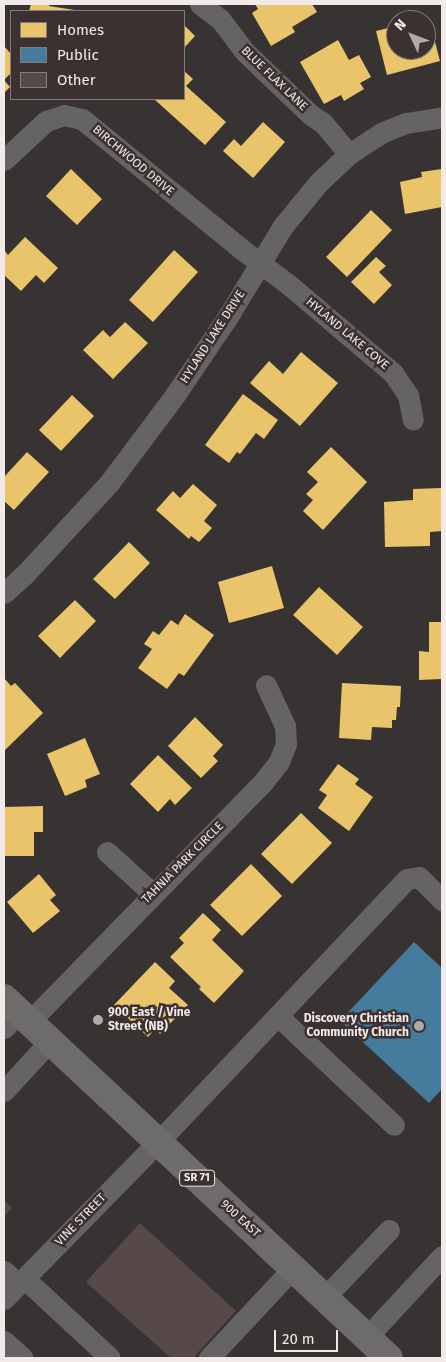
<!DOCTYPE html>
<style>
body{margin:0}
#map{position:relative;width:446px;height:1362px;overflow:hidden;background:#383333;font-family:"Fira Sans",sans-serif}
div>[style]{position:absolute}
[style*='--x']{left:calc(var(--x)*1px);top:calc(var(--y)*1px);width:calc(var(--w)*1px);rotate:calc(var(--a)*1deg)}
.homes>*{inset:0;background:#e9c46a}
.public>*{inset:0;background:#457b9d}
.building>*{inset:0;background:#574949}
.minor>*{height:21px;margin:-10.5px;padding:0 10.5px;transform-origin:10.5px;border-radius:10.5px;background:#656363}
.major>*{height:28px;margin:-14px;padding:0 14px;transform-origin:14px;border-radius:14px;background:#6e6b6b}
.dots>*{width:14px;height:14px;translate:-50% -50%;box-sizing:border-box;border:2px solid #3b3130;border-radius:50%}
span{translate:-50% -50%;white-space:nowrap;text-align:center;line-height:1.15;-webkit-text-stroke:5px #3b3130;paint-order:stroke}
.shield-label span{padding:1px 4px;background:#3b3130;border:1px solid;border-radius:4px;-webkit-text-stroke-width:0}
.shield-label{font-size:11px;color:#f1eae9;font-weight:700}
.street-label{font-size:12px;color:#f1eae9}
.poi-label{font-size:12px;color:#f1eae9;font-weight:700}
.left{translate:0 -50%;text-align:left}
.right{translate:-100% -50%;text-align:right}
.frame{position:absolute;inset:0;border:5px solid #f1eae9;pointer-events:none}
.legend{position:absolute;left:10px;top:10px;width:175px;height:90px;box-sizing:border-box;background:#3b3130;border:1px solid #847b7a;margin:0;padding:6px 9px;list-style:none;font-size:15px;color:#f1eae9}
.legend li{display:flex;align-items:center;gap:10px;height:25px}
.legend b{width:25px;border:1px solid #847b7a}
.north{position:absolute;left:386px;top:10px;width:50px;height:50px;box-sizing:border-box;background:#3b3130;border:1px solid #847b7a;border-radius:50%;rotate:313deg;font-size:14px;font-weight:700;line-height:20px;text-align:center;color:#f1eae9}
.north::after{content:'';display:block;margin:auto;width:18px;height:22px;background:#b0aaa9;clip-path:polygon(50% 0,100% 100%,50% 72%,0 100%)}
.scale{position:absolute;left:274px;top:1330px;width:64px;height:22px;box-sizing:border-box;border:2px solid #f1eae9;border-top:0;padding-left:6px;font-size:15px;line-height:18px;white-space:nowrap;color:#f1eae9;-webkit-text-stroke:4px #3b3130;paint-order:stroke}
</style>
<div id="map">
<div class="homes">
<div style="clip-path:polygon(31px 4px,49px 4px,49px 6px,81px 11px,29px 11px)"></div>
<div style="clip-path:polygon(255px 4px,312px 4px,317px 12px,292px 27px,295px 32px,271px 46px,252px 13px,258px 9px)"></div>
<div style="clip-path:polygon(184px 25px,195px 36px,184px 48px)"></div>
<div style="clip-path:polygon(396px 26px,396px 50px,426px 50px,426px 32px,432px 30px,440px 61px,387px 75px,376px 31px)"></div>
<div style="clip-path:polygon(338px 40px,349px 60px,359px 55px,371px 77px,360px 83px,364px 89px,344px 101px,341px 95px,324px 104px,300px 62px)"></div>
<div style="clip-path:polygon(4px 46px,11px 54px,11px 73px,4px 80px)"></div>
<div style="clip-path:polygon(184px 71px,193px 79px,186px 86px,226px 122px,205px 145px,154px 99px,184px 99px)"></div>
<div style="clip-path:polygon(4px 80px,10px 87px,4px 93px)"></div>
<div style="clip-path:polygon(263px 122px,285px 142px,253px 178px,223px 151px,234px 139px,241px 146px)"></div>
<div style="clip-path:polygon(71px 169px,102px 199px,77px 225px,46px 196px)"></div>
<div style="clip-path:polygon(442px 169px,442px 207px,405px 214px,400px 182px,422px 177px,421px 172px)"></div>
<div style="clip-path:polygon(371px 210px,392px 230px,347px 277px,326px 257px)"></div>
<div style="clip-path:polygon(25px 237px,58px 268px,44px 283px,36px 275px,21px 291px,4px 275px,4px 250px,8px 255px)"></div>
<div style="clip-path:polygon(174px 250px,198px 272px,153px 322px,129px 300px)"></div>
<div style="clip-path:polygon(376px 257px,386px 266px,379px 272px,392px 285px,374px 304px,351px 282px)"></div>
<div style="clip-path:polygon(125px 322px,148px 343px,113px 379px,83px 350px,103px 330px,110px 337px)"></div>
<div style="clip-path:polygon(301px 352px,338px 383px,300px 426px,250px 383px,269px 361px,283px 374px)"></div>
<div style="clip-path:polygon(243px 394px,278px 420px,264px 439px,256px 433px,240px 454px,237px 452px,229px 463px,205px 445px)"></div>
<div style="clip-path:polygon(72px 395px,94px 416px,61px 451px,39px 430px)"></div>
<div style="clip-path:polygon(331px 447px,367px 482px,323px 530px,303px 511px,313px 500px,306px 494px,318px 482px,307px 472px)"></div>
<div style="clip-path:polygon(27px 452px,49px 472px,14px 510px,4px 501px,4px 477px)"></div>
<div style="clip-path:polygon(193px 484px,217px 505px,204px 521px,212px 528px,199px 542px,191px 536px,189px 539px,156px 510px,173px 491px,180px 498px)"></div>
<div style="clip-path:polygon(441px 488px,442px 531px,430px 532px,430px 546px,385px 547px,384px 502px,413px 500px,413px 489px)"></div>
<div style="clip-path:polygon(129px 542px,150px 563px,115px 599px,93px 579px)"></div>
<div style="clip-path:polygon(272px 566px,284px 608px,229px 623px,218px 582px)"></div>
<div style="clip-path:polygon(319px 587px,363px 627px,337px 655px,293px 615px)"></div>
<div style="clip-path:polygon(75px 600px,96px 621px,60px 658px,38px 636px)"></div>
<div style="clip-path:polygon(185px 614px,214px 635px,184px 676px,179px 673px,167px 689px,138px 668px,152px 649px,144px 644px,153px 631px,159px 635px,171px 620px,178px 625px)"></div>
<div style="clip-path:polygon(429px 622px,442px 622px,442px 679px,419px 680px,419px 651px,429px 652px)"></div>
<div style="clip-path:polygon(4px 678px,11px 686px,15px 683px,43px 713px,4px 751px)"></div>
<div style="clip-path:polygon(342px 683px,401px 686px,400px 707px,397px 707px,396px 720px,392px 720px,392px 728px,372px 727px,371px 740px,339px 738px)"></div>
<div style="clip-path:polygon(195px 717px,223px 745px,213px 756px,218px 761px,201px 778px,168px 746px)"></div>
<div style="clip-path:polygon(85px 738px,100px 774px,85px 780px,87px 787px,65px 796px,47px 754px)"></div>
<div style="clip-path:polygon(158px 755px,192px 788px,175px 805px,170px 799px,158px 812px,130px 784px)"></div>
<div style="clip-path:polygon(338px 764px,359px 779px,355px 784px,373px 797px,349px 831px,318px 808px,327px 795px,319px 790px)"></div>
<div style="clip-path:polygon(43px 806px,43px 832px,34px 832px,34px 856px,4px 856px,4px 807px)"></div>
<div style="clip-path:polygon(301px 813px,332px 843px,292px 884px,261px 854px)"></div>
<div style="clip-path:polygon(251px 864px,282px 896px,242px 936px,210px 905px)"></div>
<div style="clip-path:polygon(39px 874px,56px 895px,50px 900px,60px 911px,33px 933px,7px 902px)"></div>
<div style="clip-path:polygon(203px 913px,221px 930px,212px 940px,244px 971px,214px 1003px,199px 989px,201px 987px,170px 957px,184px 943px,179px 938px)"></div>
<div style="clip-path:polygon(155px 962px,175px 981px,169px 988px,188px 1005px,160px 1034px,155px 1029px,148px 1037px,114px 1005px)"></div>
</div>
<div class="public">
<div style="clip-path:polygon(414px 942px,442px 968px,442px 1089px,429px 1103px,340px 1021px)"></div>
</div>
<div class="building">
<div style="clip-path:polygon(4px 1200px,12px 1208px,4px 1217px)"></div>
<div style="clip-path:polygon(140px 1223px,236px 1311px,193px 1358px,171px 1358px,86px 1282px)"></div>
</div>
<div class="minor">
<div style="--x:200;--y:4;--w:25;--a:37"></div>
<div style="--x:220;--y:19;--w:41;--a:52.9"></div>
<div style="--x:245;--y:52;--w:91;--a:43.7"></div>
<div style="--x:311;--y:115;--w:14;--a:34"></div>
<div style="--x:323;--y:123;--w:40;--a:50"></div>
<div style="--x:4;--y:160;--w:57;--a:-42.9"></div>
<div style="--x:46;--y:121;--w:19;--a:-18"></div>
<div style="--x:64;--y:115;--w:18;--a:13"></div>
<div style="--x:82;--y:119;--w:204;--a:39.2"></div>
<div style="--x:240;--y:248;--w:60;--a:36.9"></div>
<div style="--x:288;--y:284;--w:138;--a:40.3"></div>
<div style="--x:393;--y:373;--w:27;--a:56"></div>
<div style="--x:408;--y:395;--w:25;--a:79"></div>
<div style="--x:4;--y:593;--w:30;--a:-42"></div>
<div style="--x:26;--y:573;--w:122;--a:-47.3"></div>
<div style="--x:109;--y:483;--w:110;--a:-53.1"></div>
<div style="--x:175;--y:395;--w:93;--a:-56"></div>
<div style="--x:227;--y:318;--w:108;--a:-58.7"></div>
<div style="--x:283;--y:226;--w:57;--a:-50.7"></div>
<div style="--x:319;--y:182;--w:41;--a:-43"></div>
<div style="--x:349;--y:154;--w:38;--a:-33"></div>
<div style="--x:381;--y:133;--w:27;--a:-22"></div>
<div style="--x:406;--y:123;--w:36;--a:-9"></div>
<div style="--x:107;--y:852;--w:61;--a:42.3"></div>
<div style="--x:278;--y:1016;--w:159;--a:43.2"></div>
<div style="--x:29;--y:1022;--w:337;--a:-45.7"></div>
<div style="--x:264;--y:781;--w:24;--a:-52"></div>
<div style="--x:279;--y:762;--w:19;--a:-69"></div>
<div style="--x:286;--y:744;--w:18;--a:-93"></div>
<div style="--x:285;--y:726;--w:45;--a:-114.9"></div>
<div style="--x:4;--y:1028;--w:22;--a:-47"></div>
<div style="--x:4;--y:1091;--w:68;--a:-47.4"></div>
<div style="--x:4;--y:1271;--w:19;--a:43"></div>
<div style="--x:24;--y:1278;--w:117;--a:42.9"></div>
<div style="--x:324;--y:1298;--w:94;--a:-46.3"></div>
<div style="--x:4;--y:1299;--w:220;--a:-45.6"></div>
<div style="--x:158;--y:1142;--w:362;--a:-46.6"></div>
<div style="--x:407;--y:879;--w:12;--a:-9"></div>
<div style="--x:419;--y:877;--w:33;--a:45"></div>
<div style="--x:367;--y:1337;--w:110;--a:-47.2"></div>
<div style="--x:4;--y:1341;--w:25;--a:42"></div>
<div style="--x:209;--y:1358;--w:123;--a:-47"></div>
</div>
<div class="major">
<div style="--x:4;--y:998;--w:527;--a:43.08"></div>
</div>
<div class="dots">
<div style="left:98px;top:1020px;background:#b0aaa9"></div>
<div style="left:419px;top:1026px;background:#b0aaa9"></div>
</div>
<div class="shield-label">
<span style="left:197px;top:1178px">SR 71</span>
</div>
<div class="street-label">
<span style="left:274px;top:79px;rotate:44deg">BLUE FLAX LANE</span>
<span style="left:133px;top:161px;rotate:40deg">BIRCHWOOD DRIVE</span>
<span style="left:347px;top:334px;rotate:40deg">HYLAND LAKE COVE</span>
<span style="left:213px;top:337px;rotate:-57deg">HYLAND LAKE DRIVE</span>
<span style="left:183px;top:863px;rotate:-45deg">TAHNIA PARK CIRCLE</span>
<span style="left:240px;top:1219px;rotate:43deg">900 EAST</span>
<span style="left:81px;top:1220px;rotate:-46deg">VINE STREET</span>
</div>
<div class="poi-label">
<span class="left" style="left:108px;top:1020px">900 East / Vine<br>Street (NB)</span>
<span class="right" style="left:409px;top:1026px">Discovery Christian<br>Community Church</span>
</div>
<div class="frame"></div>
<ul class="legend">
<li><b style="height:14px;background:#e9c46a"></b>Homes</li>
<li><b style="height:14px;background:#457b9d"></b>Public</li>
<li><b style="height:14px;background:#574949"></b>Other</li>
</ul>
<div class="north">N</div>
<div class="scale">20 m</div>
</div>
